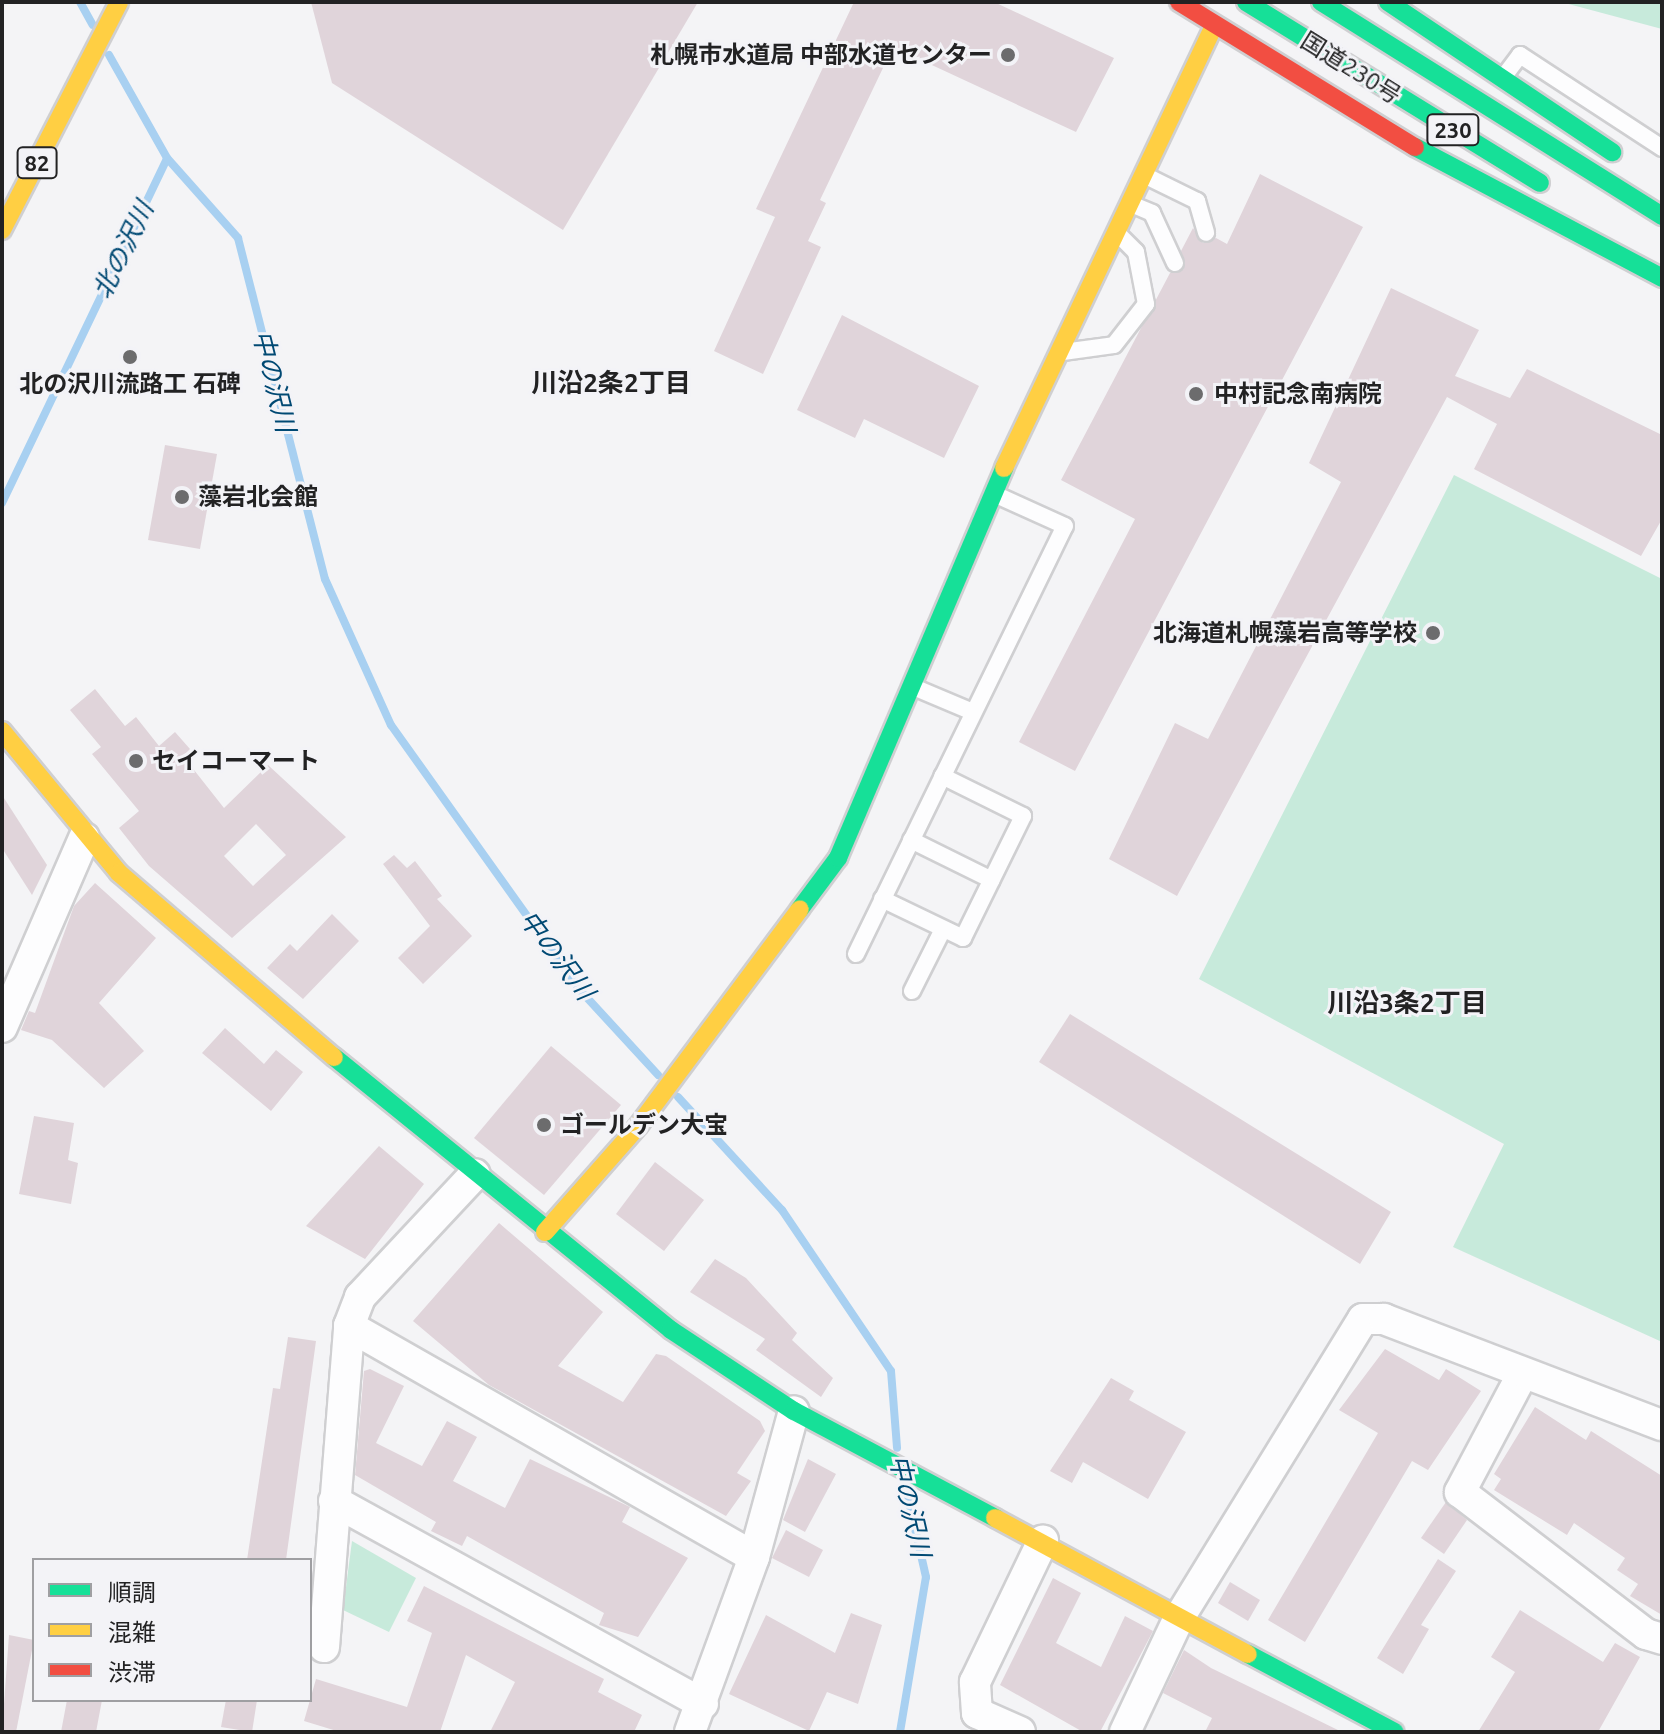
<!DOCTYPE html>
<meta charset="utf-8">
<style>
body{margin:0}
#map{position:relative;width:1664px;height:1734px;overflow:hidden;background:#f4f4f6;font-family:Ubuntu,"Noto Sans JP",sans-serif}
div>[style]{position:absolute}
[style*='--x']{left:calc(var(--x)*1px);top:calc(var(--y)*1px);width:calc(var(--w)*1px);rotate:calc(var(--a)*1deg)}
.green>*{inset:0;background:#c7eadb}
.stream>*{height:8px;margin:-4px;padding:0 4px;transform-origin:4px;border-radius:4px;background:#a8d0f1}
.building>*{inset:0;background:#e0d4da}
.roads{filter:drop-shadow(2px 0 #cfcfd1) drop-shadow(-2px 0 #cfcfd1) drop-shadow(0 2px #cfcfd1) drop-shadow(0 -2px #cfcfd1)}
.lane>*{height:16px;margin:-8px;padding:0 8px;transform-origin:8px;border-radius:8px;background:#fdfdfe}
.street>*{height:30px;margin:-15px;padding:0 15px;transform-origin:15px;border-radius:15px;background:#fdfdfe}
.fast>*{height:18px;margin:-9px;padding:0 9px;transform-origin:9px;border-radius:9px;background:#16e098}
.slow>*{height:18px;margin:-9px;padding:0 9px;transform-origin:9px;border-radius:9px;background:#ffcf43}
.jam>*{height:18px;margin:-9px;padding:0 9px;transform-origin:9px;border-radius:9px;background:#f24e42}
.dots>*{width:22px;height:22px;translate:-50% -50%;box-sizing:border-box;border:4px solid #f3f3f7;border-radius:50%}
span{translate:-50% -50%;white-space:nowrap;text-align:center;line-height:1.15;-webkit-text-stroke:6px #f3f3f7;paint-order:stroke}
.shield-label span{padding:2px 6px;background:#f3f3f7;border:2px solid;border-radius:6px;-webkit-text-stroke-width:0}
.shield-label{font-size:22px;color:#222223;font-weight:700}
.poi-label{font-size:24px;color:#222223;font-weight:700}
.right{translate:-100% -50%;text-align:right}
.left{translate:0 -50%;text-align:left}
.street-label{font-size:24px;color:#222223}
.water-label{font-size:26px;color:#004973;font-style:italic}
.neighbourhood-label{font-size:26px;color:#222223;font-weight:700}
.frame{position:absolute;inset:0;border:4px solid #222223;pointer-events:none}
.legend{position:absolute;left:32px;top:1558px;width:280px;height:144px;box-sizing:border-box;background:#f3f3f7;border:2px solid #9f9fa2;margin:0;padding:10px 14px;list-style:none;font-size:24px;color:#222223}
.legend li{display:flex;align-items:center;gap:16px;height:40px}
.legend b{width:40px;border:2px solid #9f9fa2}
</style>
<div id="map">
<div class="green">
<div style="clip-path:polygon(1561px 2px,1662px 2px,1662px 29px)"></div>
<div style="clip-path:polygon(1454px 475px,1662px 579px,1662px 1342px,1453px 1247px,1504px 1144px,1199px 979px)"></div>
<div style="clip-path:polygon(352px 1541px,416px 1578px,389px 1632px,343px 1610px)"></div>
</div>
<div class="stream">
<div style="--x:80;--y:2;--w:26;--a:61"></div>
<div style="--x:109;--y:55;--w:118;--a:60.6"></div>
<div style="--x:167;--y:158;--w:107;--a:48.4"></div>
<div style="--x:238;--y:238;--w:352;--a:75.7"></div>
<div style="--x:325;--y:579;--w:160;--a:65.7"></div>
<div style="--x:391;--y:725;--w:324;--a:54.5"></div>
<div style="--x:579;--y:989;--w:117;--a:47.4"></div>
<div style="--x:2;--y:503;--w:382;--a:-64.4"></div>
<div style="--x:678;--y:1097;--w:154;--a:47.4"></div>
<div style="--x:782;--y:1210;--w:194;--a:55.9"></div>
<div style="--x:891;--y:1371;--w:77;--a:85.5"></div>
<div style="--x:900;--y:1732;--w:157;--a:-80.5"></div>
<div style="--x:926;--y:1577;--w:90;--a:-102.8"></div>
</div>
<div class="building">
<div style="clip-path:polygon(311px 2px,698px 2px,563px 230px,332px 83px)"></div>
<div style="clip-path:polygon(854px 2px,994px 2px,1114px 58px,1076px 132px,893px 47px,820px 200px,826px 203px,808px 241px,821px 247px,763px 374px,714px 351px,775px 217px,756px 209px)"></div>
<div style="clip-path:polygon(1260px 174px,1363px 227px,1075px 771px,1019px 742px,1135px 519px,1061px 480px,1170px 273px,1184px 269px,1181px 251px,1193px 228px,1203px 243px,1216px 238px,1227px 244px)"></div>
<div style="clip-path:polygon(1391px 288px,1479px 330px,1455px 376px,1510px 398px,1527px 369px,1662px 435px,1662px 519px,1641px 556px,1474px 469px,1497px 424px,1447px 397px,1177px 896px,1109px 859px,1175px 723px,1208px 739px,1341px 482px,1309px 463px)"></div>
<div style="clip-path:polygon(842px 315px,979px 386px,944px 458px,864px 419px,855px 438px,797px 410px)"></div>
<div style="clip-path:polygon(165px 445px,217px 454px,200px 549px,148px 540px)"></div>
<div style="clip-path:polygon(evenodd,95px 689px,125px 726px,136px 717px,159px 746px,175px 732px,190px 749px,183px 756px,224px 808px,268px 765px,346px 837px,232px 938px,149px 866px,119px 828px,139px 811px,92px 754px,101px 747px,70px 710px,95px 689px,256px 824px,286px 855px,253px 886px,224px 856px,256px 824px)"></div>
<div style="clip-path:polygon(2px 795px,47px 865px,32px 895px,2px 848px)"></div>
<div style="clip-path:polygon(394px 855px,407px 868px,415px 861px,442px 896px,437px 899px,472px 936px,423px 984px,398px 958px,430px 926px,383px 864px)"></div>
<div style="clip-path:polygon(95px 883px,156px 938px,99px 1003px,144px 1051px,104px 1088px,52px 1040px,21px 1030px,29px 1011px,35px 1013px,74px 906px)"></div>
<div style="clip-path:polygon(332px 914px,359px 941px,303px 999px,267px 968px,290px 944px,297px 951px)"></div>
<div style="clip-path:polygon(1070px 1014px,1391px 1212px,1360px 1264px,1039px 1062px)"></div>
<div style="clip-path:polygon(225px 1028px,264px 1064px,276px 1050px,303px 1072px,271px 1111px,202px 1053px)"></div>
<div style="clip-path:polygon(551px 1046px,621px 1105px,544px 1195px,474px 1138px)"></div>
<div style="clip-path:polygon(34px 1116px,74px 1123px,68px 1160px,78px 1163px,71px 1204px,19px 1194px)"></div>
<div style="clip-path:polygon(379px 1146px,424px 1184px,365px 1259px,306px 1226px)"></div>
<div style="clip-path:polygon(655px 1162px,704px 1200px,664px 1251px,616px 1214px)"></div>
<div style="clip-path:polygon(499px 1223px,603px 1312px,558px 1366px,623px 1402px,656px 1354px,666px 1356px,760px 1421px,765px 1431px,737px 1473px,751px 1481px,726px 1516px,489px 1385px,413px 1321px)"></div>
<div style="clip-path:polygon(715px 1259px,746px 1278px,797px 1333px,792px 1340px,833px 1378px,821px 1397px,756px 1350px,765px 1339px,690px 1292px)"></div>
<div style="clip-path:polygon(288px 1337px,316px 1341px,286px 1560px,247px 1560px,273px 1388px,280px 1389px)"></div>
<div style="clip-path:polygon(1385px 1349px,1439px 1380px,1446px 1369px,1481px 1391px,1428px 1470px,1412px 1461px,1305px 1642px,1268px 1620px,1378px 1433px,1339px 1410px)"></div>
<div style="clip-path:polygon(370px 1369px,404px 1386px,376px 1443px,422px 1466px,447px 1421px,477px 1437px,453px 1481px,505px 1508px,530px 1459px,630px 1507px,622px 1522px,688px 1558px,638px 1637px,599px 1625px,604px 1613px,467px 1536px,462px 1546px,431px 1531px,436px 1522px,355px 1475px,364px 1371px)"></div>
<div style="clip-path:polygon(1111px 1378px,1134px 1391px,1129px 1400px,1186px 1432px,1148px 1499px,1083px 1462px,1072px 1483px,1050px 1471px)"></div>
<div style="clip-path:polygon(1535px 1407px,1586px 1440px,1591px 1431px,1662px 1476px,1662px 1615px,1630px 1596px,1638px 1584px,1617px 1570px,1625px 1558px,1574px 1523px,1567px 1535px,1494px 1490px,1501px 1479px,1494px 1474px)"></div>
<div style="clip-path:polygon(808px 1459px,836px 1474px,805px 1532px,783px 1520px)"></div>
<div style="clip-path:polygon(1446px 1502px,1467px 1520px,1444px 1554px,1421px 1538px)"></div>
<div style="clip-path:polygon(786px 1530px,823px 1550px,809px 1577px,772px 1558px)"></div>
<div style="clip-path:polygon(1438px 1559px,1456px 1571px,1421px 1625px,1429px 1629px,1403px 1674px,1377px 1658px)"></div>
<div style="clip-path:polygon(1053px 1578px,1081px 1593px,1056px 1643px,1101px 1667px,1125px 1616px,1153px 1631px,1100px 1732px,1083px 1732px,1000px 1685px)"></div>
<div style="clip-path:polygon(1230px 1582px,1260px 1600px,1248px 1621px,1218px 1603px)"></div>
<div style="clip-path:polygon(424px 1586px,604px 1679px,598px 1692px,642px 1715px,634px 1732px,490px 1732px,515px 1682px,466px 1655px,440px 1732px,340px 1732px,304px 1721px,316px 1679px,407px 1707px,432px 1633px,407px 1621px)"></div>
<div style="clip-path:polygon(1520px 1610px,1603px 1662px,1615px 1643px,1640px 1657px,1598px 1732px,1478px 1732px,1515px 1672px,1491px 1657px)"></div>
<div style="clip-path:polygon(851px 1613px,882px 1625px,858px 1704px,827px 1692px,809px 1731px,729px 1694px,766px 1615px,835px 1653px)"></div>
<div style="clip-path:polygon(9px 1635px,34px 1640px,16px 1732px,2px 1732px)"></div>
<div style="clip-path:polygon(1184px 1650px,1211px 1668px,1342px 1732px,1205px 1732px,1212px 1718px,1163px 1693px)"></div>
<div style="clip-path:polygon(67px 1700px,102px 1700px,96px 1732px,61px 1732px)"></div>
<div style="clip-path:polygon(226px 1700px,257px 1700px,252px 1732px,221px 1727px)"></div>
</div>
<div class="roads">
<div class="lane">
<div style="--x:1505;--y:75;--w:25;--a:-53"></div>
<div style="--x:1520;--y:55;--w:170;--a:33.2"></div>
<div style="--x:1146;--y:176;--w:57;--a:26.1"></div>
<div style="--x:1197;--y:201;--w:33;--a:74"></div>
<div style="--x:1131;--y:204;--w:23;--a:23"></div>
<div style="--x:1152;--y:213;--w:55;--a:65.3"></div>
<div style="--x:1063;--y:352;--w:51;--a:-7.8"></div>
<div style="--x:1114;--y:345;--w:52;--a:-52"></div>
<div style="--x:1146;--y:304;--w:53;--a:-100.9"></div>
<div style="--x:1136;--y:252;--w:27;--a:-135"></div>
<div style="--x:911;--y:686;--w:67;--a:22.8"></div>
<div style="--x:911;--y:840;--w:90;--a:26.3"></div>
<div style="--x:882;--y:899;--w:90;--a:25.7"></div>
<div style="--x:963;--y:938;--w:136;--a:-63.8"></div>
<div style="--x:1023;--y:816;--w:90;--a:-153.7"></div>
<div style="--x:856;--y:954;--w:476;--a:-64"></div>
<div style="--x:1065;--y:526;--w:78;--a:-155.7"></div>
<div style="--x:912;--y:991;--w:69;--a:-63.4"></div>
</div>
<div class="street">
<div style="--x:2;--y:1027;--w:206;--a:-66.5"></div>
<div style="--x:349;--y:1326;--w:466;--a:29.7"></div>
<div style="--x:1523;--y:1373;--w:135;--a:117.9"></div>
<div style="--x:1460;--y:1492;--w:234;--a:37.4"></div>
<div style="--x:1646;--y:1634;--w:17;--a:17"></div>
<div style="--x:334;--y:1501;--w:421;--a:28.8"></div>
<div style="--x:324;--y:1647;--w:322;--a:-85.5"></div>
<div style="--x:349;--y:1326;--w:31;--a:-69"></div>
<div style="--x:360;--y:1297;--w:168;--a:-46.9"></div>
<div style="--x:690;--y:1732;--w:186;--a:-69.9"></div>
<div style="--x:754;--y:1557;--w:151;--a:-74.7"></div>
<div style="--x:1020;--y:1732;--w:47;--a:-156.2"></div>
<div style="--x:977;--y:1713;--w:31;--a:-94"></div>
<div style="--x:975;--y:1682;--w:157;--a:-64.3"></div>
<div style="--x:1125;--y:1732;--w:126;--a:-64.7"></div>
<div style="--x:1179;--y:1618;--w:351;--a:-58.4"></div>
<div style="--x:1363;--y:1319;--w:21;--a:0"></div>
<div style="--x:1384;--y:1319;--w:298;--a:20.9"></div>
</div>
<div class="fast">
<div style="--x:1246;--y:2;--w:345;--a:31.6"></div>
<div style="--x:1321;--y:2;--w:403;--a:32.1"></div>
<div style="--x:1388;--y:2;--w:270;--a:33.8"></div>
<div style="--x:1415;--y:147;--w:280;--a:27.9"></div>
<div style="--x:800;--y:909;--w:64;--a:-53.3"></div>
<div style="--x:838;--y:858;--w:424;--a:-66.9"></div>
<div style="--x:334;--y:1057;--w:434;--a:39"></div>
<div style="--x:671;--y:1330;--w:147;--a:33.4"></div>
<div style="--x:794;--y:1411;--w:228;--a:28"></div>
<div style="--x:1248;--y:1654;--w:166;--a:28"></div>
</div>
<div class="slow">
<div style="--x:2;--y:230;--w:256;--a:-62.8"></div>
<div style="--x:1004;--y:468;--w:490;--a:-64.6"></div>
<div style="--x:2;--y:731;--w:184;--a:50.5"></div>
<div style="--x:119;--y:873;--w:283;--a:40.6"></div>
<div style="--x:545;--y:1232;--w:142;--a:-48.7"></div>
<div style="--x:639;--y:1125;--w:269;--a:-53.3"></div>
<div style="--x:995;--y:1518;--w:287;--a:28.3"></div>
</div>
<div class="jam">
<div style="--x:1179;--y:2;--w:277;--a:31.6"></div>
</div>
</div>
<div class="dots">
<div style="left:1008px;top:55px;background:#6c6c6d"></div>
<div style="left:130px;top:357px;background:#6c6c6d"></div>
<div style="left:1196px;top:394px;background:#6c6c6d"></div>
<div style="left:182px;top:497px;background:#6c6c6d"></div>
<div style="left:1433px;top:633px;background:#6c6c6d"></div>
<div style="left:136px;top:761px;background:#6c6c6d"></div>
<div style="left:544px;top:1125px;background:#6c6c6d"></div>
</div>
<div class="shield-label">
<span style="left:1453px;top:130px">230</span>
<span style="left:37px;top:163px">82</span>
</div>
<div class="poi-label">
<span class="right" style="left:992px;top:55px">札幌市水道局 中部水道センター</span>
<span style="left:130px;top:384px">北の沢川流路工 石碑</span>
<span class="left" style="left:1214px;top:394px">中村記念南病院</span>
<span class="left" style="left:198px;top:497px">藻岩北会館</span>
<span class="right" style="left:1417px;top:633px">北海道札幌藻岩高等学校</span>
<span class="left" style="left:152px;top:761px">セイコーマート</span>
<span class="left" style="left:560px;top:1125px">ゴールデン大宝</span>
</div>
<div class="street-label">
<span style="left:1351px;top:68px;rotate:32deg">国道230号</span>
</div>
<div class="water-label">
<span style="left:123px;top:250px;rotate:-64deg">北の沢川</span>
<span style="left:274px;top:381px;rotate:76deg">中の沢川</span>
<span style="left:557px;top:955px;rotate:53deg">中の沢川</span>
<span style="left:910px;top:1506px;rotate:77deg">中の沢川</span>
</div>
<div class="neighbourhood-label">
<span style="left:611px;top:383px">川沿2条2丁目</span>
<span style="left:1407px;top:1003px">川沿3条2丁目</span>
</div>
<div class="frame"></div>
<ul class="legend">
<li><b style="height:10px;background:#16e098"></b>順調</li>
<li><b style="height:10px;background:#ffcf43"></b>混雑</li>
<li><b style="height:10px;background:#f24e42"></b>渋滞</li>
</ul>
</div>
